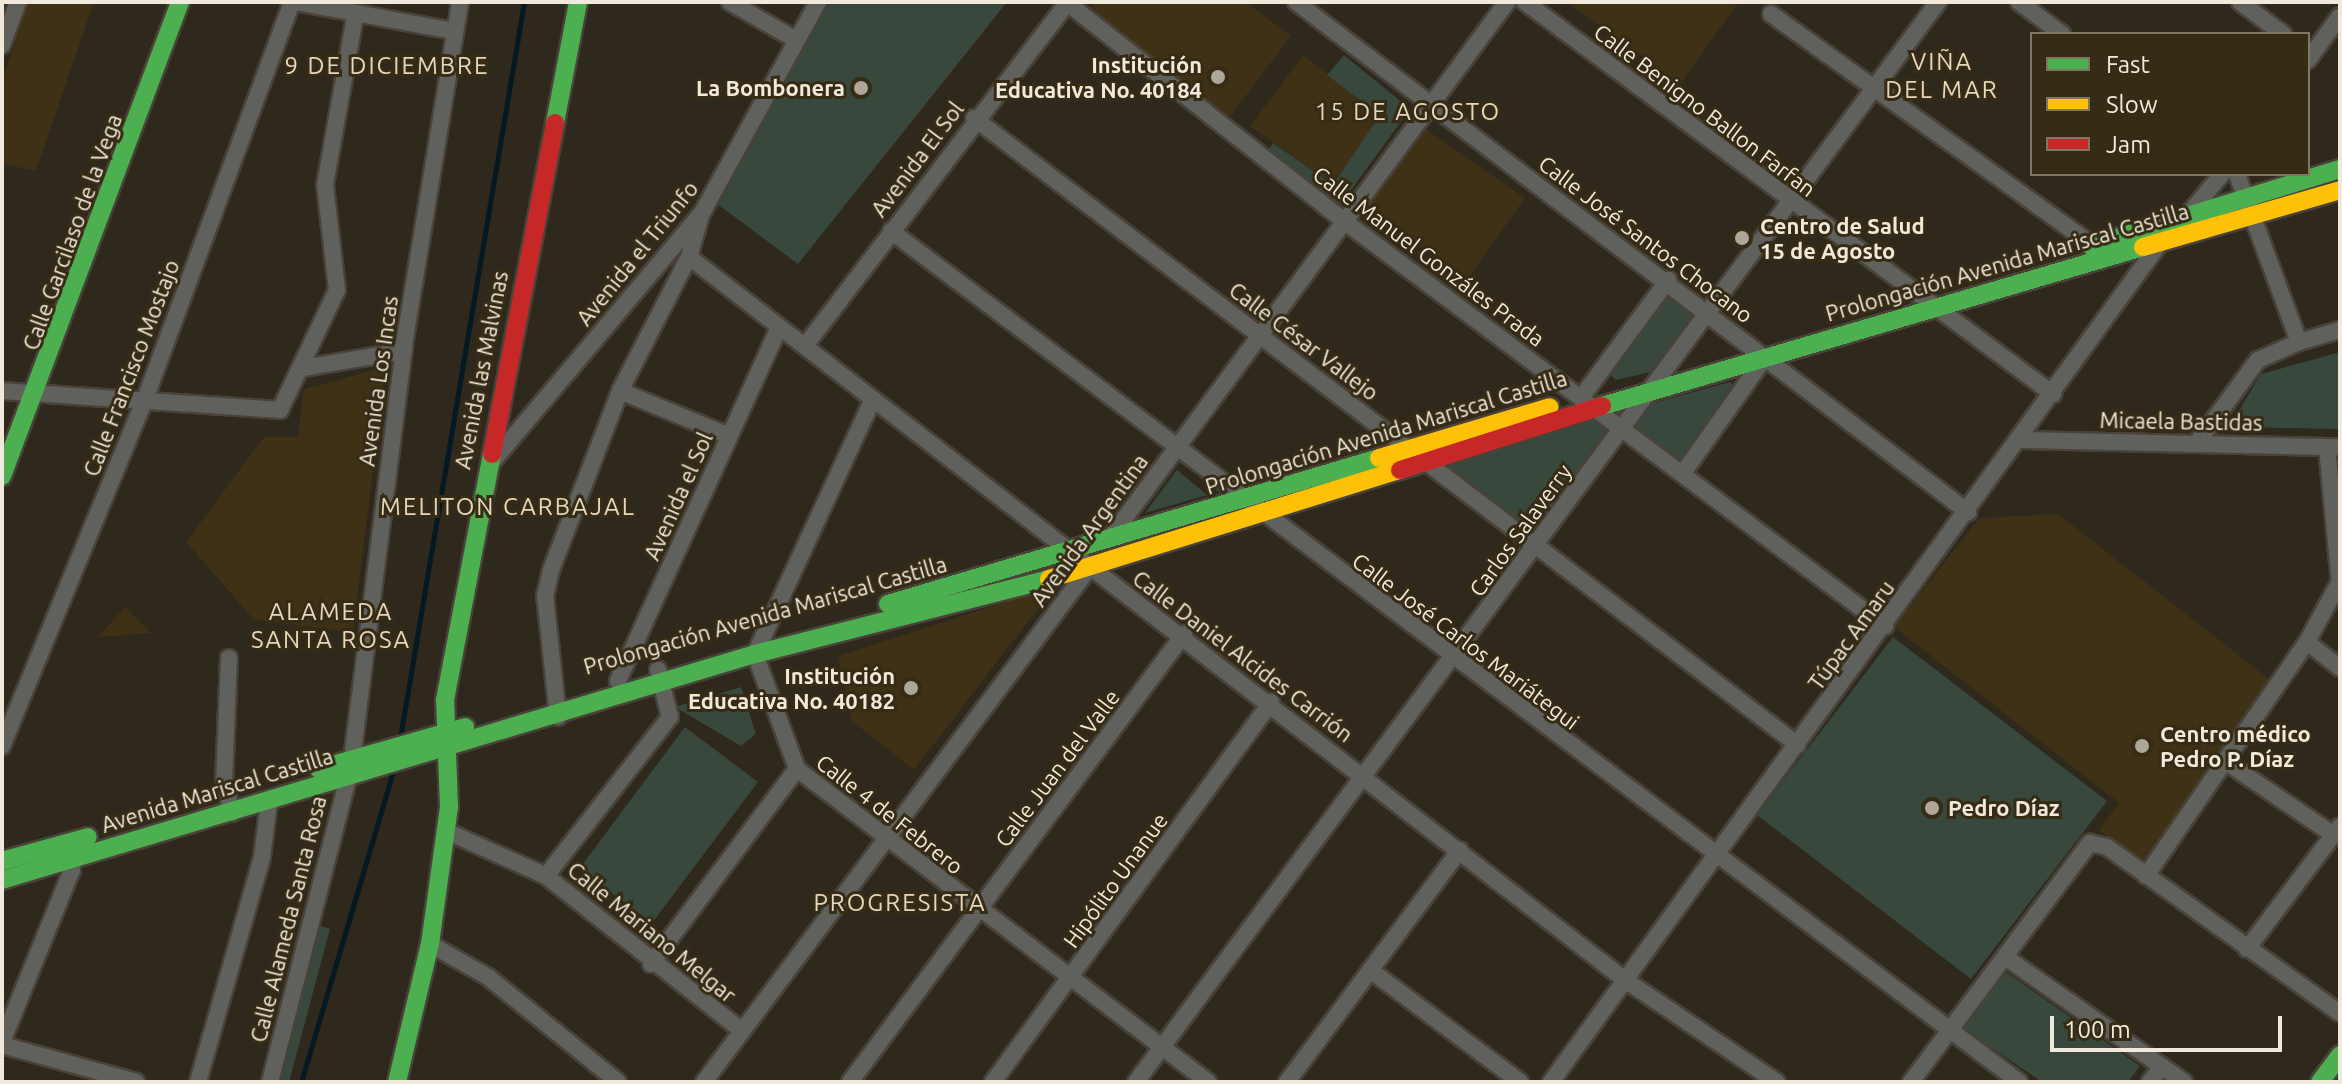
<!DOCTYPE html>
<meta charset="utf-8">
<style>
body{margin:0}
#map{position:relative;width:2342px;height:1084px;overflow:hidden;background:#2e281d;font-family:Ubuntu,sans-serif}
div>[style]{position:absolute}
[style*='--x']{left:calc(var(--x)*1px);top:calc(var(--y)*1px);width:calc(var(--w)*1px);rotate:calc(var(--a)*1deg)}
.built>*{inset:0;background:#3e3116}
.green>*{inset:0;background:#39483c}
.stream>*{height:5px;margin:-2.5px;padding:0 2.5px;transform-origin:2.5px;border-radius:2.5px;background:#041922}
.roads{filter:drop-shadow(2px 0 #484239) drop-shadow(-2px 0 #484239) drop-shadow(0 2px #484239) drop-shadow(0 -2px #484239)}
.street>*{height:16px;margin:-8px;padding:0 8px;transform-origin:8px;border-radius:8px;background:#60615d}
.fast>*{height:18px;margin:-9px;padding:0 9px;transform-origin:9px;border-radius:9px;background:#4caf50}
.slow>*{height:18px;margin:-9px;padding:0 9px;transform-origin:9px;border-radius:9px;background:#ffc107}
.jam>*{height:18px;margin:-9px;padding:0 9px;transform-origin:9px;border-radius:9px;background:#c62828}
.dots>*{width:22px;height:22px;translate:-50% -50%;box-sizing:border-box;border:4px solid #362b15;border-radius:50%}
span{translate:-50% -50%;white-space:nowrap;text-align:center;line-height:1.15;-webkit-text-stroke:6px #362b15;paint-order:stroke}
.poi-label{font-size:22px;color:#f1eadc;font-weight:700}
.right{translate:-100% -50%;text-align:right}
.left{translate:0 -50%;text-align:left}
.street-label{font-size:22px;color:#f1eadc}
.neighbourhood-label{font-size:24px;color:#e5d7bd;letter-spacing:2px}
.frame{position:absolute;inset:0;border:4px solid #f1eadc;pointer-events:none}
.legend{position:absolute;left:2030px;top:32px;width:280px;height:144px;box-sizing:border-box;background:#362b15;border:2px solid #817765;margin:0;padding:10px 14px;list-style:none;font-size:24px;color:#f1eadc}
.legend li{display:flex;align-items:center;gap:16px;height:40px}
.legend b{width:40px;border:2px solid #817765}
.scale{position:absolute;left:2050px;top:1016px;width:232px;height:36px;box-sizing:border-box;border:4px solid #f1eadc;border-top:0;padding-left:10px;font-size:24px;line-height:28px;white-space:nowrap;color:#f1eadc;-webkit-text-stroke:6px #362b15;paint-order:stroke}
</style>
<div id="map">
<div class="built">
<div style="clip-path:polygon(28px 2px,94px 2px,36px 171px,2px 164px,2px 82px)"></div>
<div style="clip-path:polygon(1094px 2px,1246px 2px,1291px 36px,1230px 117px,1087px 11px)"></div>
<div style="clip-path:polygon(1567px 2px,1739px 2px,1680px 84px)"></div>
<div style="clip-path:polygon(1303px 55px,1380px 115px,1333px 185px,1250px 126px)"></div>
<div style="clip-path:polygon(1421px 126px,1525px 198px,1467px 280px,1362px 205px)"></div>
<div style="clip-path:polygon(386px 367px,353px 632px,254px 620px,186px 542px,264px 437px,298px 437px,304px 389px)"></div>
<div style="clip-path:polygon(2058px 514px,2282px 689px,2144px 865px,2099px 830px,2119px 803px,1894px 627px,1979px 518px)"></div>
<div style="clip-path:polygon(1037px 592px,1047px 597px,914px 770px,852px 721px,838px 656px)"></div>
<div style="clip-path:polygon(125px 607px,151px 633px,98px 637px)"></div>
</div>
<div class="green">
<div style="clip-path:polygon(828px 2px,1007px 2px,798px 264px,716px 203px)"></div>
<div style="clip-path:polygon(1344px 55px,1410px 109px,1336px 211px,1263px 157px,1273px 143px,1333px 185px,1380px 115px,1327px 75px)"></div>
<div style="clip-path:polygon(1667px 294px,1701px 317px,1663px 369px,1616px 380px,1610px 375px)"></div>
<div style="clip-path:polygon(2340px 352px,2340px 429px,2229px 427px,2261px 374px)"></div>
<div style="clip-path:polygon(1730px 382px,1737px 390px,1680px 465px,1634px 430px,1650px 404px)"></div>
<div style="clip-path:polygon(1595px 417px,1608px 429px,1535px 532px,1448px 466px)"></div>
<div style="clip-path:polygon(1177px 470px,1207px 495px,1145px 513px)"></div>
<div style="clip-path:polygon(1893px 637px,2107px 801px,1971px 979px,1757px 815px)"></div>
<div style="clip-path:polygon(741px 687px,756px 734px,741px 746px,675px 707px)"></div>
<div style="clip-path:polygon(685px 727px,758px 782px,652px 923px,579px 869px)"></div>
<div style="clip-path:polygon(318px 925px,330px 929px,289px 1082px,277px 1082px)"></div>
<div style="clip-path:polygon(2006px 972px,2140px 1066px,2128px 1082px,2042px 1082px,1961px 1027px)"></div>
</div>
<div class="stream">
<div style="--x:400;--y:738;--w:746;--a:-80.44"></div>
<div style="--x:301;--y:1082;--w:323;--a:-73.5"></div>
</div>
<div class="roads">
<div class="street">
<div style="--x:296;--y:2;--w:161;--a:10.4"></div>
<div style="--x:730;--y:2;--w:76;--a:29.9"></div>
<div style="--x:1066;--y:2;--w:354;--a:38.2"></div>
<div style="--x:1344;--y:221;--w:676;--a:36.82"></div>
<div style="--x:1296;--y:2;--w:844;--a:37.2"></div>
<div style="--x:1525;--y:2;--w:658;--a:36.59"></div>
<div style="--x:2019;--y:2;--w:54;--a:36.7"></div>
<div style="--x:2240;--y:2;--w:54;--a:36.7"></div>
<div style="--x:1771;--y:14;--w:404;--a:35.7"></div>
<div style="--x:2;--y:45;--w:46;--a:-69.6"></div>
<div style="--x:2308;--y:60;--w:54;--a:-54"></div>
<div style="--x:974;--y:118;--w:1035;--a:37.27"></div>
<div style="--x:2187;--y:216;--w:55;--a:-50.2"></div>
<div style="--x:891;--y:231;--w:1413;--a:37.03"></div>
<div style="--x:689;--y:257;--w:1183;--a:37.68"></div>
<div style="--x:1625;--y:980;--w:183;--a:33.9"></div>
<div style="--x:2299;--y:342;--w:43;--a:-16.3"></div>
<div style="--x:805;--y:346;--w:433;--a:-52.6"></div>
<div style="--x:303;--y:368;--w:102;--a:-9.6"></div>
<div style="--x:2;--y:391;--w:279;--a:3.9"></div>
<div style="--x:280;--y:410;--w:133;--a:-64.6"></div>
<div style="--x:337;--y:290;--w:106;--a:-96.5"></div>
<div style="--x:325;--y:185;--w:172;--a:-79.9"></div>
<div style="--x:620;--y:391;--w:118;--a:22.4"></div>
<div style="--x:1581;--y:398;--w:147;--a:-53.6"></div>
<div style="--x:873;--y:399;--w:281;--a:114.8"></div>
<div style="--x:755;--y:654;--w:122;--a:69.9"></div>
<div style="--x:797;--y:769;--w:517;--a:37.29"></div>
<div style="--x:2021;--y:440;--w:319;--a:1.3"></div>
<div style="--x:2196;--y:444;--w:104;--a:-53.6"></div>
<div style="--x:2258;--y:360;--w:45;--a:-23.7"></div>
<div style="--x:2299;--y:342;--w:179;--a:-110.3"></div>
<div style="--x:2327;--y:447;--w:139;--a:84.6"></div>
<div style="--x:492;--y:462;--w:326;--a:-49.9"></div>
<div style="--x:702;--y:213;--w:241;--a:-61.2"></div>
<div style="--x:1683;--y:473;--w:142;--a:-54.7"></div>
<div style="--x:1110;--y:538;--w:667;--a:-53.47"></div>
<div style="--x:2307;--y:642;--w:42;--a:38.2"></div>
<div style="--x:229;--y:658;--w:123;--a:92.3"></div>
<div style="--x:224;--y:781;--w:33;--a:76"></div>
<div style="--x:618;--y:681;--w:388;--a:-65.5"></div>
<div style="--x:558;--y:717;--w:122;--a:-96.1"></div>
<div style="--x:545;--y:596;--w:27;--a:-77"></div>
<div style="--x:551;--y:570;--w:192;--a:-68.9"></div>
<div style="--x:620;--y:391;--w:151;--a:-62.8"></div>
<div style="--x:689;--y:257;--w:40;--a:-74"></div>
<div style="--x:2;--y:746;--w:372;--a:-67.6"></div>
<div style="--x:144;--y:402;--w:427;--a:-69.7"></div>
<div style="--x:2226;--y:762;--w:130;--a:34.1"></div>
<div style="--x:446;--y:831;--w:110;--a:24.2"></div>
<div style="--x:546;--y:876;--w:250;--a:38.3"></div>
<div style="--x:546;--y:876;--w:202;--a:-52.1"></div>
<div style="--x:670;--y:717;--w:49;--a:-104.3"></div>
<div style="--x:2146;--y:876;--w:284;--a:-55.5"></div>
<div style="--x:2307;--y:642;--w:65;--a:-61.5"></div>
<div style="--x:430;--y:944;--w:67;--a:29.6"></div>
<div style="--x:488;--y:977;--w:167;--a:38.9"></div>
<div style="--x:2247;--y:949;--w:154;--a:-52.9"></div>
<div style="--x:2005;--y:957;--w:218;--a:34.9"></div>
<div style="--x:651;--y:964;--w:244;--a:-53.2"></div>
<div style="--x:1370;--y:970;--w:187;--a:36.7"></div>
<div style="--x:2;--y:1042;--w:186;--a:-67.9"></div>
<div style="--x:72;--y:870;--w:17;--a:-90"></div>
<div style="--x:2;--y:1045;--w:139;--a:15.4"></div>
<div style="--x:198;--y:1082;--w:234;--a:-74.1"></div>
<div style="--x:262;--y:857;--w:55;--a:-82.7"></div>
<div style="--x:270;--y:1082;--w:325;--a:-75.6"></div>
<div style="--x:351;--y:767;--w:425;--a:-82.8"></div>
<div style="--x:404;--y:345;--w:348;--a:-80.7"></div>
<div style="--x:704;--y:1082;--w:644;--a:-53.15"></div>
<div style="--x:850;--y:1082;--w:559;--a:-53.29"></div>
<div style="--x:993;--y:1082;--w:471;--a:-53.8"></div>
<div style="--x:1136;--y:1082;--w:1345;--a:-53.4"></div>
<div style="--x:1287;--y:1082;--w:289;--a:-53.3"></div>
<div style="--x:1551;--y:1082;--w:1040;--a:-54.03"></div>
<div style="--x:1911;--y:1082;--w:299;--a:-53.2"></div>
<div style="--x:2090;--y:843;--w:17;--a:13"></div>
<div style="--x:2107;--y:847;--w:286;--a:35.5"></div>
<div style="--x:2150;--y:1082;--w:20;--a:-53"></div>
</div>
<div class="fast">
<div style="--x:555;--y:123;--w:123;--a:-79.2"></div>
<div style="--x:2091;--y:246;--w:261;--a:-17.2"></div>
<div style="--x:1602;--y:406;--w:564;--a:-16.38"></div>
<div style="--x:2;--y:476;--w:506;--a:-69.42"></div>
<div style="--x:888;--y:604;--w:512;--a:-16.56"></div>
<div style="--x:319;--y:769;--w:152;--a:-16"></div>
<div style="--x:2;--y:861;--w:89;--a:-15.6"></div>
<div style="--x:2;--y:880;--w:786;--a:-16.71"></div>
<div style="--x:755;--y:654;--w:303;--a:-14.3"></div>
<div style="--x:397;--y:1082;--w:142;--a:-76.6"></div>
<div style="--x:430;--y:944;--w:138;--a:-82.1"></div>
<div style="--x:449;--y:807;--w:107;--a:-92.1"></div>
<div style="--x:445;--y:700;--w:250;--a:-79.2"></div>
<div style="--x:2320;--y:1082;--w:34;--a:-53"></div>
</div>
<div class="slow">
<div style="--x:2143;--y:247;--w:205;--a:-16.1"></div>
<div style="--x:1379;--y:458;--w:178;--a:-16.6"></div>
<div style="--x:1049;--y:579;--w:368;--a:-17.3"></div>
</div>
<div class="jam">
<div style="--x:492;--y:454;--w:337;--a:-79.2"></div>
<div style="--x:1400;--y:470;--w:212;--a:-17.6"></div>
</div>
</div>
<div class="dots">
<div style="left:1218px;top:77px;background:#ada699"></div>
<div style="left:861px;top:88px;background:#ada699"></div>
<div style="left:1742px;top:238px;background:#ada699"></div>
<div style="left:911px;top:688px;background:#ada699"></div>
<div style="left:2142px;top:746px;background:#ada699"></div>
<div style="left:1932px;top:808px;background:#ada699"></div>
</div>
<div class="poi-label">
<span class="right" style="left:1202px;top:77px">Institución<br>Educativa No. 40184</span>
<span class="right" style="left:845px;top:88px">La Bombonera</span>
<span class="left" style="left:1760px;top:238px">Centro de Salud<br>15 de Agosto</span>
<span class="right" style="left:895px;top:688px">Institución<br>Educativa No. 40182</span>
<span class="left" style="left:2160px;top:746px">Centro médico<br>Pedro P. Díaz</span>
<span class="left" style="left:1948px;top:808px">Pedro Díaz</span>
</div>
<div class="street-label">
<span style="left:1705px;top:110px;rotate:37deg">Calle Benigno Ballon Farfan</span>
<span style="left:917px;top:159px;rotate:-53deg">Avenida El Sol</span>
<span style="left:72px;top:232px;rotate:-70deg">Calle Garcilaso de la Vega</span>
<span style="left:1646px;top:239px;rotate:37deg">Calle José Santos Chocano</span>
<span style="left:637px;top:253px;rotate:-51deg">Avenida el Triunfo</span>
<span style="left:1429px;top:256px;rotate:37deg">Calle Manuel Gonzáles Prada</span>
<span style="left:2007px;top:262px;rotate:-16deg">Prolongación Avenida Mariscal Castilla</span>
<span style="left:1304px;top:341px;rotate:37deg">Calle César Vallejo</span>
<span style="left:131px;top:368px;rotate:-69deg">Calle Francisco Mostajo</span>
<span style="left:481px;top:370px;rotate:-79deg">Avenida las Malvinas</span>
<span style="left:378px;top:381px;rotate:-82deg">Avenida Los Incas</span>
<span style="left:2181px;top:421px;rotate:1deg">Micaela Bastidas</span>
<span style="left:1386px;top:432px;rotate:-17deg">Prolongación Avenida Mariscal Castilla</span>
<span style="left:678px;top:496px;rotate:-66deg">Avenida el Sol</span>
<span style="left:1089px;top:530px;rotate:-54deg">Avenida Argentina</span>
<span style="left:1520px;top:530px;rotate:-54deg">Carlos Salaverry</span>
<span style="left:765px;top:615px;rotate:-16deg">Prolongación Avenida Mariscal Castilla</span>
<span style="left:1851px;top:635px;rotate:-54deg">Túpac Amaru</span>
<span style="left:1466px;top:641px;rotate:37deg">Calle José Carlos Mariátegui</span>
<span style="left:1243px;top:656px;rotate:37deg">Calle Daniel Alcides Carrión</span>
<span style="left:1057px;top:768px;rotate:-53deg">Calle Juan del Valle</span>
<span style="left:217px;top:790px;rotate:-17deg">Avenida Mariscal Castilla</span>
<span style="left:890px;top:814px;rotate:38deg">Calle 4 de Febrero</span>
<span style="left:1115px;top:880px;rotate:-54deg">Hipólito Unanue</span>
<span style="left:288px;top:919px;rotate:-76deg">Calle Alameda Santa Rosa</span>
<span style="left:652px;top:932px;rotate:39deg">Calle Mariano Melgar</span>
</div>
<div class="neighbourhood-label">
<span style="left:1942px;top:76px">VIÑA<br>DEL MAR</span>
<span style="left:387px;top:66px">9 DE DICIEMBRE</span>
<span style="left:1408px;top:112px">15 DE AGOSTO</span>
<span style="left:508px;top:507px">MELITON CARBAJAL</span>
<span style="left:331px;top:626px">ALAMEDA<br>SANTA ROSA</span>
<span style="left:900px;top:903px">PROGRESISTA</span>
</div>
<div class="frame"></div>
<ul class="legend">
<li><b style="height:10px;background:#4caf50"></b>Fast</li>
<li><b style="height:10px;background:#ffc107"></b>Slow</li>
<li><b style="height:10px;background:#c62828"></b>Jam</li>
</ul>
<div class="scale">100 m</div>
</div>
